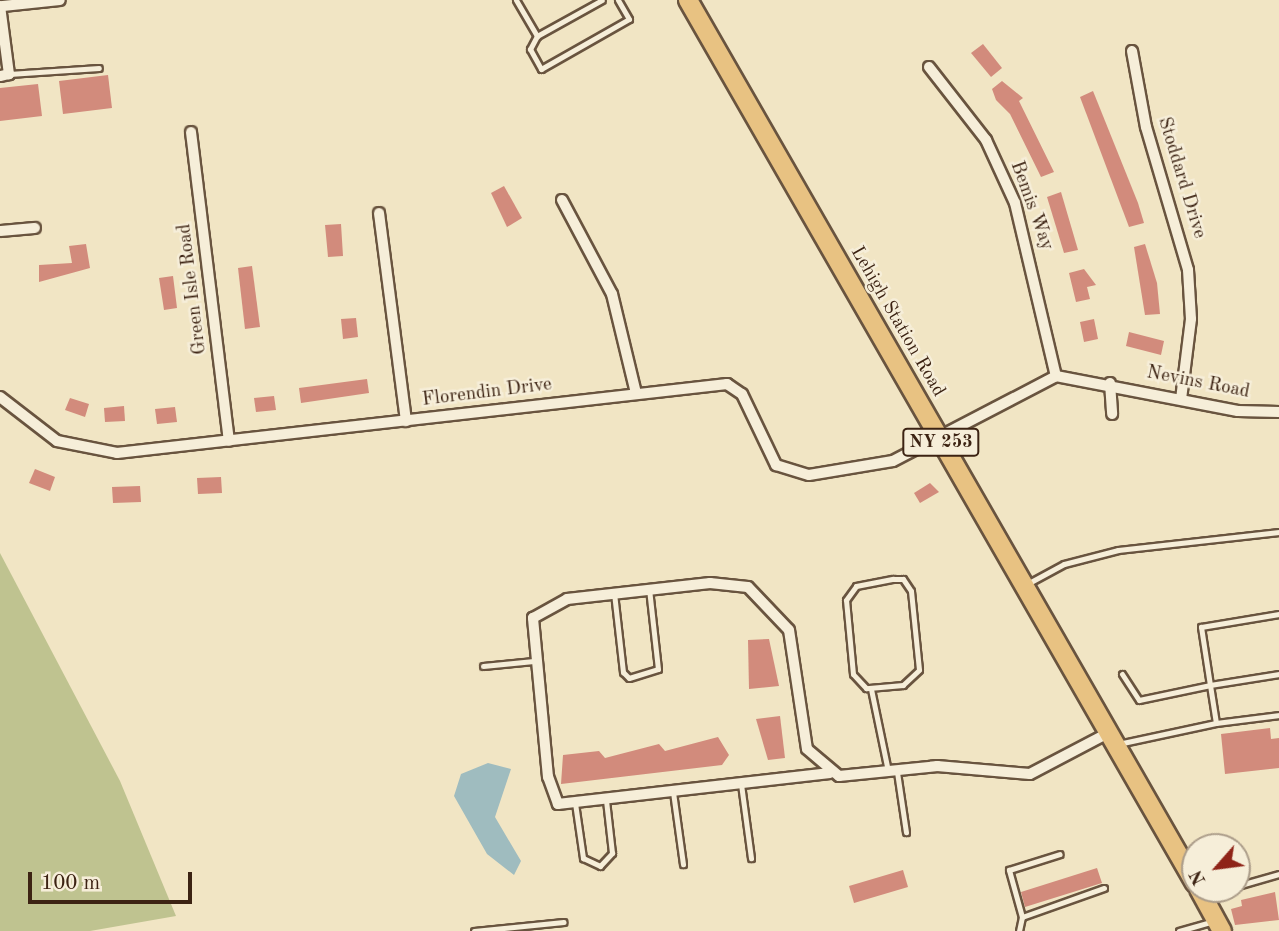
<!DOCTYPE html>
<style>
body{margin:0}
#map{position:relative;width:1279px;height:931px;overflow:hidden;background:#f1e5c4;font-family:"Old Standard TT",serif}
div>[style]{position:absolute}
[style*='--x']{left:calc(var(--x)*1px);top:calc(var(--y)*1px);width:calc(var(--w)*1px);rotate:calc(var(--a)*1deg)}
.green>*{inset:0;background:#bfc390}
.water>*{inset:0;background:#9fbcbf}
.building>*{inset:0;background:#d28b7c}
.roads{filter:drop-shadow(2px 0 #69543f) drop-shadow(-2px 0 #69543f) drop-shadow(0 2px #69543f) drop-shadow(0 -2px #69543f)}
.service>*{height:5px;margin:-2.5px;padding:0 2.5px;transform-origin:2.5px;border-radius:2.5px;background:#f6eed9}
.minor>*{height:10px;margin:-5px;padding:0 5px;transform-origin:5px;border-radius:5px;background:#f6eed9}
.primary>*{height:18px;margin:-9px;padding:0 9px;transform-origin:9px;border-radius:9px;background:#e8c282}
span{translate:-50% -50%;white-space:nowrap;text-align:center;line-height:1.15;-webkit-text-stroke:5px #f6eed9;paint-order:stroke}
.shield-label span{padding:2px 5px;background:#f6eed9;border:2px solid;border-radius:5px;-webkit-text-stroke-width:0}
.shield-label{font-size:18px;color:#3c2313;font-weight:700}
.street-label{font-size:19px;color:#3c2313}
.north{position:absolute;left:1181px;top:833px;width:70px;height:70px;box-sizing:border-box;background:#f6eed9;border:2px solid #ac9d8a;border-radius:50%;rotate:242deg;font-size:19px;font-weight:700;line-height:28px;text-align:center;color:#3c2313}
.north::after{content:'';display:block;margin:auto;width:24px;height:32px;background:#8f2418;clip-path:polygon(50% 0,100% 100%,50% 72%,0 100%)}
.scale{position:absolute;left:28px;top:872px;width:164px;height:32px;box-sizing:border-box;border:4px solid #3c2313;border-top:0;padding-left:9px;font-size:21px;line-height:24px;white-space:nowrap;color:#3c2313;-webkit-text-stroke:5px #f6eed9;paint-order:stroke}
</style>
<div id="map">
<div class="green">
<div style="clip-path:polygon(0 553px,120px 781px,176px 916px,90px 931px,0 931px)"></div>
</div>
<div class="water">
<div style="clip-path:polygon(488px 763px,511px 769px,495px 817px,521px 861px,514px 875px,487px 854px,454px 796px,461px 774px)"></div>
</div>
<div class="building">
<div style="clip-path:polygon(983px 44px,1002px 68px,991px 77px,971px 53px)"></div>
<div style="clip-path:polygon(108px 75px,112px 108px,63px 114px,59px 81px)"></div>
<div style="clip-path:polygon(1002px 81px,1023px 98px,1019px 101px,1054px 172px,1041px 177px,1010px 114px,996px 100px,992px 89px)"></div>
<div style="clip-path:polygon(38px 84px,42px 116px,0 121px,0 88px)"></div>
<div style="clip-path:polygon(1093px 91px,1138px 203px,1144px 223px,1129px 227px,1080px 97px)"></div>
<div style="clip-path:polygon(504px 186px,522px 218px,507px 227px,491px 193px)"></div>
<div style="clip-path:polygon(1061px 192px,1078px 250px,1064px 253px,1047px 197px)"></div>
<div style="clip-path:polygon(341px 224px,343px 256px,328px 257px,325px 225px)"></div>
<div style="clip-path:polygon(86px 244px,90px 268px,39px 282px,39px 265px,72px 263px,69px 246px)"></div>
<div style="clip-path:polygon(1145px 244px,1157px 283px,1160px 314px,1145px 315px,1134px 247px)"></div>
<div style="clip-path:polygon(252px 266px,260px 327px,245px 329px,238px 268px)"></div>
<div style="clip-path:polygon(1084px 269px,1096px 285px,1087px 287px,1090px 299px,1076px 302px,1069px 273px)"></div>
<div style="clip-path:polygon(173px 276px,177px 308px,164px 310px,159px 278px)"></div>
<div style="clip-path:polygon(356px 318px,358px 337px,343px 339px,341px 319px)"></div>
<div style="clip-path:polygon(1094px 319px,1098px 339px,1084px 342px,1080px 322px)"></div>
<div style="clip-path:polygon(1129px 332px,1164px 341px,1161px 355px,1126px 346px)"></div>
<div style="clip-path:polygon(367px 379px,369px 393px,301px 403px,299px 388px)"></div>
<div style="clip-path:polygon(274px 396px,276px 410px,256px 412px,254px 398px)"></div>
<div style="clip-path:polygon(70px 398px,89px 404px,85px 417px,65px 410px)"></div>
<div style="clip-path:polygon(124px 406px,125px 421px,105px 422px,104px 408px)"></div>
<div style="clip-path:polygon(175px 407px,177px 422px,157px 424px,155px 409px)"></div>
<div style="clip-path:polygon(35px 469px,55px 477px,50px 491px,29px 483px)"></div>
<div style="clip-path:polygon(221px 477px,222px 493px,198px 494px,197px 478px)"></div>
<div style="clip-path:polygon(930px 483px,939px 492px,920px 503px,914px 493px)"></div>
<div style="clip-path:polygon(140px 486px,141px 502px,113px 503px,112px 487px)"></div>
<div style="clip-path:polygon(769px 639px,779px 686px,749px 689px,748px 640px)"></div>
<div style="clip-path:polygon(780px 716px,785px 758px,768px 760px,756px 719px)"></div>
<div style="clip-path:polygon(1270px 728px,1271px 739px,1279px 738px,1279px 768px,1225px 774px,1221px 734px)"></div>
<div style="clip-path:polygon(718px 737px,729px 755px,722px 765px,561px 784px,563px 755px,599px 751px,605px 758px,659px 744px,665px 751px)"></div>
<div style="clip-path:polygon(1097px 868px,1102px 883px,1025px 907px,1021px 892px)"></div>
<div style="clip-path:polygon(903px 870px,908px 887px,854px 903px,849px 886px)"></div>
<div style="clip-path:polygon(1275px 892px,1279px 920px,1235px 925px,1231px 909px,1242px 906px,1241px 900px)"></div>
</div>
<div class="roads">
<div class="service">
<div style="--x:516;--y:0;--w:42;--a:59.7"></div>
<div style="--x:537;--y:36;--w:74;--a:-29"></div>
<div style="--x:537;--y:36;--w:15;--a:118"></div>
<div style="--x:530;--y:49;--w:23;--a:61"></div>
<div style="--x:541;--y:69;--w:101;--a:-29.6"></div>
<div style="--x:629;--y:19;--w:22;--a:-120"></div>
<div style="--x:9;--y:74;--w:90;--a:-3.8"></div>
<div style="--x:893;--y:579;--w:10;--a:0"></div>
<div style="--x:903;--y:579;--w:14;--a:56"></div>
<div style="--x:911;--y:591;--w:79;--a:84.2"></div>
<div style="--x:919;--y:670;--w:22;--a:137"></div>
<div style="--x:903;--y:685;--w:37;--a:175"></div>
<div style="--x:866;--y:688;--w:19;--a:-133"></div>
<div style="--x:853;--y:674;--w:74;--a:-95.4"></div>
<div style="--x:846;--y:600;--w:17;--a:-54"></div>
<div style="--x:856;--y:586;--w:38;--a:-11"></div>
<div style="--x:1027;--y:584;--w:42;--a:-28.4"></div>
<div style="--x:1064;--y:564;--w:56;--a:-14.5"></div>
<div style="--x:1118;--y:550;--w:162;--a:-6.4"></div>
<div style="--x:614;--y:593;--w:80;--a:83.5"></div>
<div style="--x:623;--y:672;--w:8;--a:45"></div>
<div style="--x:629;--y:678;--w:30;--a:-17"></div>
<div style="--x:658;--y:669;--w:81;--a:-96.4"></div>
<div style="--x:483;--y:666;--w:51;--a:-5.6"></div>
<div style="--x:1122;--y:674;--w:31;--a:57"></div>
<div style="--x:1139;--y:700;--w:73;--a:-11.9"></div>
<div style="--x:1210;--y:685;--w:59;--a:-98.8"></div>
<div style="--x:1201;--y:627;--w:79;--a:-9.5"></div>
<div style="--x:871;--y:689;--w:84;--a:78.3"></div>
<div style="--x:1216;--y:723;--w:64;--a:-7.2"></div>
<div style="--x:1118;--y:744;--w:100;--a:-12.1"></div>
<div style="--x:1216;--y:723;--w:38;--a:-99"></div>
<div style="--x:1210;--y:685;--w:70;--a:-9.1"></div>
<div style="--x:897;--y:772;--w:61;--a:81.5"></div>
<div style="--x:741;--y:784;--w:75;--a:82.3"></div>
<div style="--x:673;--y:792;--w:73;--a:82.1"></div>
<div style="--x:575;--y:803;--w:56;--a:81.7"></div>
<div style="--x:583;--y:858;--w:19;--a:25"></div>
<div style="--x:600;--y:866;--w:18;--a:-47"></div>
<div style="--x:612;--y:853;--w:53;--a:-96.5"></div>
<div style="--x:1237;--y:886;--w:44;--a:-15.9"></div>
<div style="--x:1206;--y:895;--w:23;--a:-15"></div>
<div style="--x:1022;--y:917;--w:49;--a:-105.5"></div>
<div style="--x:1009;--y:870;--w:53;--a:-17.4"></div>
<div style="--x:474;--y:931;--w:90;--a:-5.7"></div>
<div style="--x:1019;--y:931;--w:14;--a:-78"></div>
<div style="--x:1022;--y:917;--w:87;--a:-19.5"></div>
<div style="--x:1179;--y:931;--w:35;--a:-16"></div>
</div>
<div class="minor">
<div style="--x:0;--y:6;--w:69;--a:82.5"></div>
<div style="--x:9;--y:74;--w:9;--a:167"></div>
<div style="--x:3;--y:6;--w:57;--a:-6"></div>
<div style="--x:1132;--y:51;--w:77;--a:79.6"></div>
<div style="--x:1146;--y:127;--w:149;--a:73.6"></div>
<div style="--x:1188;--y:270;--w:49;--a:86.5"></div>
<div style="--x:1191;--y:319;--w:81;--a:97.1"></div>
<div style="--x:929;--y:67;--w:93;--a:52"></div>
<div style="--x:986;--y:140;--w:69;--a:65.3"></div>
<div style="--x:1015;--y:203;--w:178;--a:76.7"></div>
<div style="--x:191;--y:132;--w:311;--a:83"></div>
<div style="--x:562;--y:200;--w:106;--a:62"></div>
<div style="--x:612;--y:294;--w:102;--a:76.4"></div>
<div style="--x:379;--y:213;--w:210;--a:82.6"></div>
<div style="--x:0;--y:231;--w:35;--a:-5"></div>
<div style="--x:1110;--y:383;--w:31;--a:86"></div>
<div style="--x:0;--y:397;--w:72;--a:37.7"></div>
<div style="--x:57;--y:441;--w:61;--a:11.3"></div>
<div style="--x:117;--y:453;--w:614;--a:-6.45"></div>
<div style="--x:727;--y:384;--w:18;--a:34"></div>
<div style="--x:742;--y:394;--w:79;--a:64.4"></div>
<div style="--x:776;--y:465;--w:34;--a:17"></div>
<div style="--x:809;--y:475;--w:85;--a:-9.5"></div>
<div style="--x:893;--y:461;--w:184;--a:-27.5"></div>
<div style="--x:1056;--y:376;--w:185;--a:10.9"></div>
<div style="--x:1238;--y:411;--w:41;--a:1.4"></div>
<div style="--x:830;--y:773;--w:274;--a:173.5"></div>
<div style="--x:558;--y:804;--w:29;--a:-110"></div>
<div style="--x:548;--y:777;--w:160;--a:-95.4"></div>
<div style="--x:533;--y:618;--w:39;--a:-29"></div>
<div style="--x:567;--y:599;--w:144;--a:-6.4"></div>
<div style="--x:710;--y:583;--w:38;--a:6"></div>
<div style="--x:748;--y:587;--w:59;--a:46.4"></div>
<div style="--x:789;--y:630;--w:120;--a:81.4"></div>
<div style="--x:807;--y:749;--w:42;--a:40.2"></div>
<div style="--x:839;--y:776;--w:99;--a:-5.8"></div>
<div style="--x:937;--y:766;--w:93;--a:4.9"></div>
<div style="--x:1030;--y:774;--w:88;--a:-27.7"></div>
</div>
<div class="primary">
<div style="--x:688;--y:0;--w:1018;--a:60.14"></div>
<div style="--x:1199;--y:889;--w:48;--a:61.3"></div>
</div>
</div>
<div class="shield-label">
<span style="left:941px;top:442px">NY 253</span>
</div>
<div class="street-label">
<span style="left:1181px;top:178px;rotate:73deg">Stoddard Drive</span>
<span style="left:1031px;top:206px;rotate:70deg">Bemis Way</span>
<span style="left:193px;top:289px;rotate:-97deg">Green Isle Road</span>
<span style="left:897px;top:322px;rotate:60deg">Lehigh Station Road</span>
<span style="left:1198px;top:383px;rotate:11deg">Nevins Road</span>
<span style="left:487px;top:393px;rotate:-7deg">Florendin Drive</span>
</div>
<div class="north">N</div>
<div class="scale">100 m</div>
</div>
